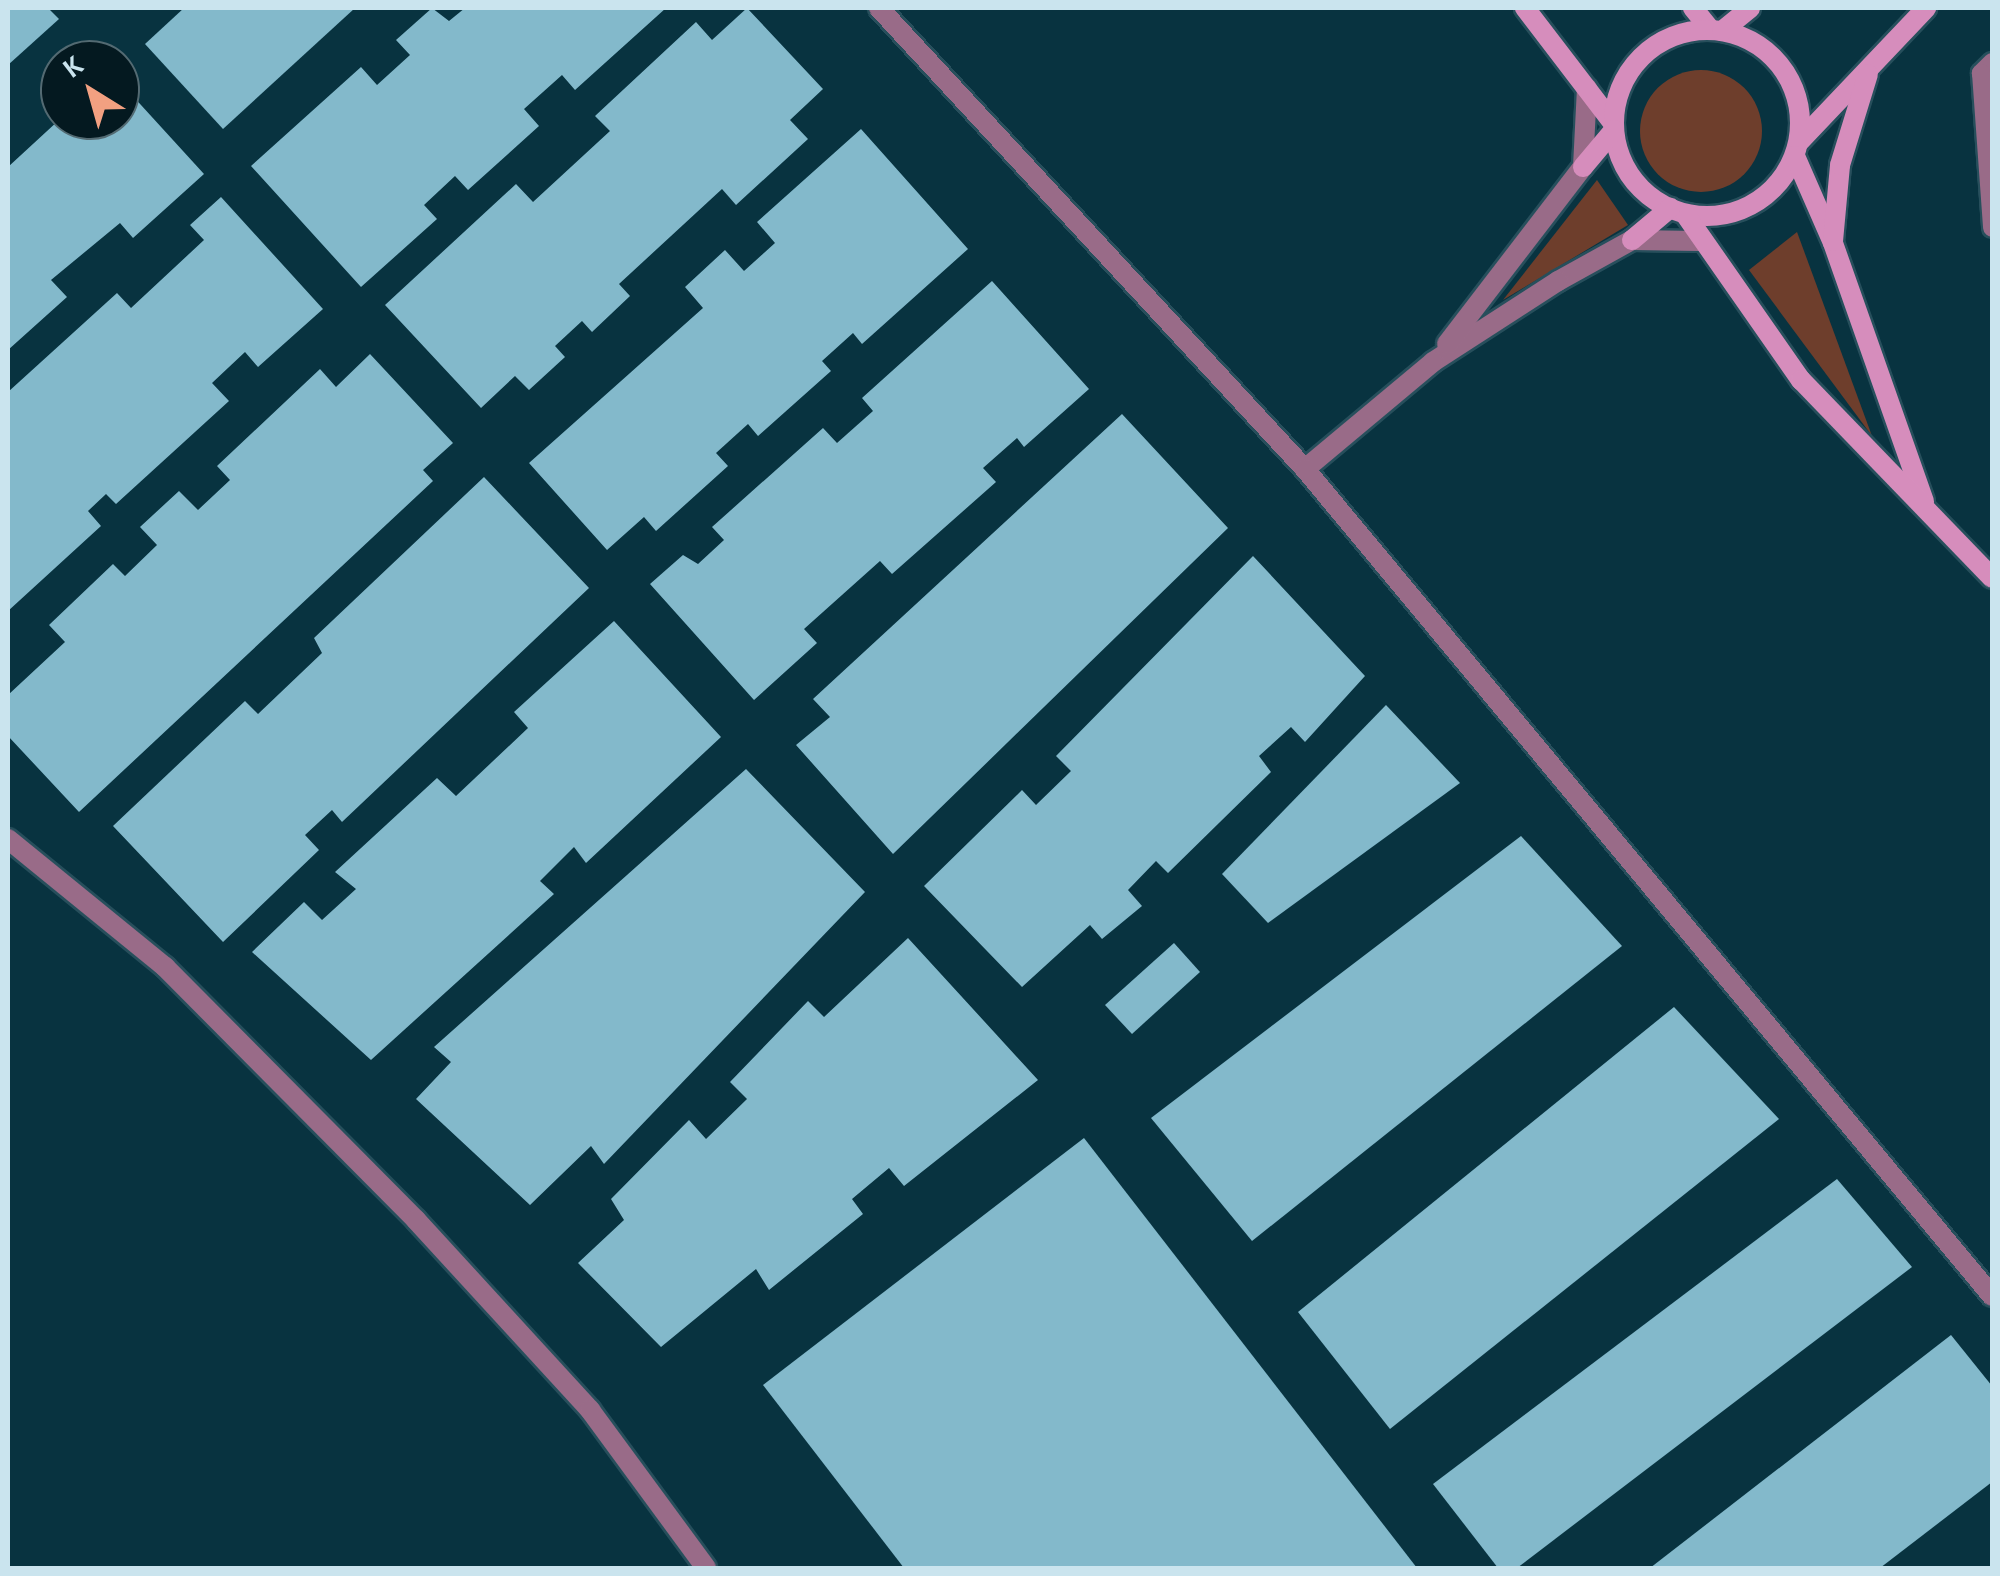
<!DOCTYPE html>
<style>
body{margin:0}
#map{position:relative;width:2000px;height:1576px;overflow:hidden;background:#083340;font-family:"Alegreya Sans",sans-serif}
div>[style]{position:absolute}
[style*='--x']{left:calc(var(--x)*1px);top:calc(var(--y)*1px);width:calc(var(--w)*1px);rotate:calc(var(--a)*1deg)}
.green>*{inset:0;background:#6e3e2c}
.round{border-radius:50%}
.building>*{inset:0;background:#83b9cb}
.roads{filter:drop-shadow(2px 0 #274f5c) drop-shadow(-2px 0 #274f5c) drop-shadow(0 2px #274f5c) drop-shadow(0 -2px #274f5c)}
.lane>*{height:18px;margin:-9px;padding:0 9px;transform-origin:9px;border-radius:9px;background:#996b88}
.street>*{height:20px;margin:-10px;padding:0 10px;transform-origin:10px;border-radius:10px;background:#996b88}
.secondary>*{height:20px;margin:-10px;padding:0 10px;transform-origin:10px;border-radius:10px;background:#d68dbc}
.secondary>.ring{margin:-10px;padding:0;box-sizing:content-box;background:none;border:20px solid #d68dbc;border-radius:50%}
span{translate:-50% -50%;white-space:nowrap;text-align:center;line-height:1.15;-webkit-text-stroke:10px #041920;paint-order:stroke}
.frame{position:absolute;inset:0;border:10px solid #cae4ee;pointer-events:none}
.north{position:absolute;left:40px;top:40px;width:100px;height:100px;box-sizing:border-box;background:#041920;border:2px solid #536a72;border-radius:50%;rotate:323deg;font-size:28px;font-weight:700;line-height:40px;text-align:center;color:#cae4ee}
.north::after{content:'';display:block;margin:auto;width:35px;height:45px;background:#f2a081;clip-path:polygon(50% 0,100% 100%,50% 72%,0 100%)}
</style>
<div id="map">
<div class="green">
<div class="round" style="left:1640px;top:70px;width:122px;height:122px"></div>
<div style="clip-path:polygon(1597px 180px,1628px 225px,1503px 300px)"></div>
<div style="clip-path:polygon(1797px 232px,1872px 436px,1749px 270px)"></div>
</div>
<div class="building">
<div style="clip-path:polygon(8px 8px,48px 8px,59px 19px,8px 65px)"></div>
<div style="clip-path:polygon(184px 8px,355px 8px,223px 129px,145px 44px)"></div>
<div style="clip-path:polygon(432px 8px,449px 21px,465px 8px,666px 8px,575px 90px,562px 75px,524px 109px,539px 126px,468px 190px,455px 176px,424px 205px,437px 219px,361px 287px,251px 166px,361px 67px,377px 85px,410px 55px,396px 40px)"></div>
<div style="clip-path:polygon(747px 8px,823px 89px,790px 120px,808px 139px,736px 205px,722px 189px,619px 284px,630px 296px,592px 332px,582px 321px,555px 346px,565px 357px,529px 390px,515px 376px,481px 408px,385px 305px,516px 184px,533px 202px,610px 131px,595px 116px,696px 22px,712px 40px)"></div>
<div style="clip-path:polygon(120px 82px,204px 174px,133px 238px,120px 223px,51px 280px,67px 297px,8px 350px,8px 167px,59px 120px,120px 120px)"></div>
<div style="clip-path:polygon(861px 129px,968px 249px,862px 344px,853px 333px,822px 361px,831px 371px,758px 436px,748px 424px,716px 453px,728px 466px,656px 531px,644px 517px,607px 550px,529px 463px,703px 308px,685px 287px,725px 250px,744px 271px,775px 243px,757px 222px)"></div>
<div style="clip-path:polygon(221px 197px,323px 309px,258px 367px,245px 352px,212px 383px,229px 401px,116px 504px,106px 494px,88px 511px,101px 526px,8px 611px,8px 392px,117px 293px,131px 308px,204px 240px,190px 225px)"></div>
<div style="clip-path:polygon(992px 281px,1089px 389px,1024px 447px,1017px 438px,983px 468px,996px 482px,892px 574px,880px 561px,804px 629px,817px 643px,754px 700px,650px 584px,683px 555px,698px 564px,724px 540px,712px 527px,823px 428px,837px 443px,873px 411px,862px 398px)"></div>
<div style="clip-path:polygon(370px 354px,453px 443px,423px 470px,433px 481px,79px 812px,8px 736px,8px 695px,65px 642px,49px 625px,113px 564px,125px 576px,157px 545px,140px 527px,179px 491px,198px 510px,230px 480px,217px 466px,320px 369px,336px 387px)"></div>
<div style="clip-path:polygon(1122px 414px,1228px 528px,893px 854px,796px 745px,830px 717px,813px 699px)"></div>
<div style="clip-path:polygon(484px 477px,589px 588px,342px 822px,332px 810px,305px 835px,319px 850px,223px 942px,113px 826px,245px 701px,258px 714px,322px 653px,314px 638px)"></div>
<div style="clip-path:polygon(1253px 556px,1365px 676px,1305px 742px,1291px 727px,1259px 756px,1271px 772px,1168px 873px,1156px 861px,1128px 890px,1142px 906px,1102px 939px,1090px 925px,1022px 987px,924px 886px,1022px 790px,1036px 805px,1071px 771px,1056px 756px)"></div>
<div style="clip-path:polygon(614px 621px,721px 737px,586px 863px,574px 847px,540px 881px,554px 894px,371px 1060px,252px 952px,304px 902px,322px 920px,356px 889px,335px 872px,437px 778px,456px 796px,528px 728px,514px 712px)"></div>
<div style="clip-path:polygon(1386px 705px,1460px 783px,1268px 923px,1222px 874px)"></div>
<div style="clip-path:polygon(746px 769px,865px 892px,604px 1164px,591px 1146px,530px 1205px,416px 1099px,451px 1062px,434px 1047px)"></div>
<div style="clip-path:polygon(1521px 836px,1622px 946px,1252px 1241px,1151px 1118px)"></div>
<div style="clip-path:polygon(908px 938px,1038px 1080px,904px 1186px,889px 1168px,852px 1199px,863px 1214px,769px 1290px,756px 1269px,661px 1347px,578px 1263px,624px 1220px,611px 1199px,689px 1120px,706px 1139px,747px 1099px,730px 1082px,808px 1001px,824px 1017px)"></div>
<div style="clip-path:polygon(1174px 943px,1200px 972px,1132px 1034px,1105px 1005px)"></div>
<div style="clip-path:polygon(1674px 1007px,1779px 1119px,1390px 1429px,1298px 1312px)"></div>
<div style="clip-path:polygon(1084px 1138px,1417px 1568px,904px 1568px,763px 1385px)"></div>
<div style="clip-path:polygon(1837px 1179px,1912px 1267px,1517px 1568px,1498px 1568px,1433px 1484px)"></div>
<div style="clip-path:polygon(1951px 1335px,1992px 1386px,1992px 1482px,1880px 1568px,1650px 1568px)"></div>
</div>
<div class="roads">
<div class="lane">
<div style="--x:1992;--y:62;--w:16;--a:135"></div>
<div style="--x:1981;--y:73;--w:155;--a:85.9"></div>
</div>
<div class="street">
<div style="--x:879;--y:8;--w:628;--a:47.26"></div>
<div style="--x:1698;--y:241;--w:66;--a:-179.1"></div>
<div style="--x:1632;--y:240;--w:85;--a:151"></div>
<div style="--x:1558;--y:281;--w:149;--a:147.1"></div>
<div style="--x:1433;--y:362;--w:167;--a:140.1"></div>
<div style="--x:1305;--y:469;--w:1075;--a:50.28"></div>
<div style="--x:1447;--y:344;--w:223;--a:-52.5"></div>
<div style="--x:1583;--y:167;--w:79;--a:-87.1"></div>
<div style="--x:8;--y:839;--w:203;--a:39.2"></div>
<div style="--x:165;--y:967;--w:356;--a:45.2"></div>
<div style="--x:416;--y:1220;--w:258;--a:47.5"></div>
<div style="--x:590;--y:1410;--w:196;--a:53.7"></div>
</div>
<div class="secondary">
<div style="--x:1525;--y:8;--w:145;--a:52.6"></div>
<div style="--x:1693;--y:8;--w:27;--a:51"></div>
<div class="ring" style="left:1614px;top:30px;width:166px;height:166px"></div>
<div style="--x:1722;--y:31;--w:36;--a:-39"></div>
<div style="--x:1799;--y:142;--w:185;--a:-46.5"></div>
<div style="--x:1795;--y:156;--w:95;--a:66.4"></div>
<div style="--x:1833;--y:243;--w:274;--a:70.6"></div>
<div style="--x:1583;--y:167;--w:48;--a:-50"></div>
<div style="--x:1685;--y:214;--w:203;--a:55.1"></div>
<div style="--x:1801;--y:380;--w:275;--a:46"></div>
<div style="--x:1632;--y:240;--w:50;--a:-40.1"></div>
<div style="--x:1833;--y:241;--w:76;--a:-84.7"></div>
<div style="--x:1840;--y:165;--w:95;--a:-72.9"></div>
</div>
</div>
<div class="frame"></div>
<div class="north">K</div>
</div>
